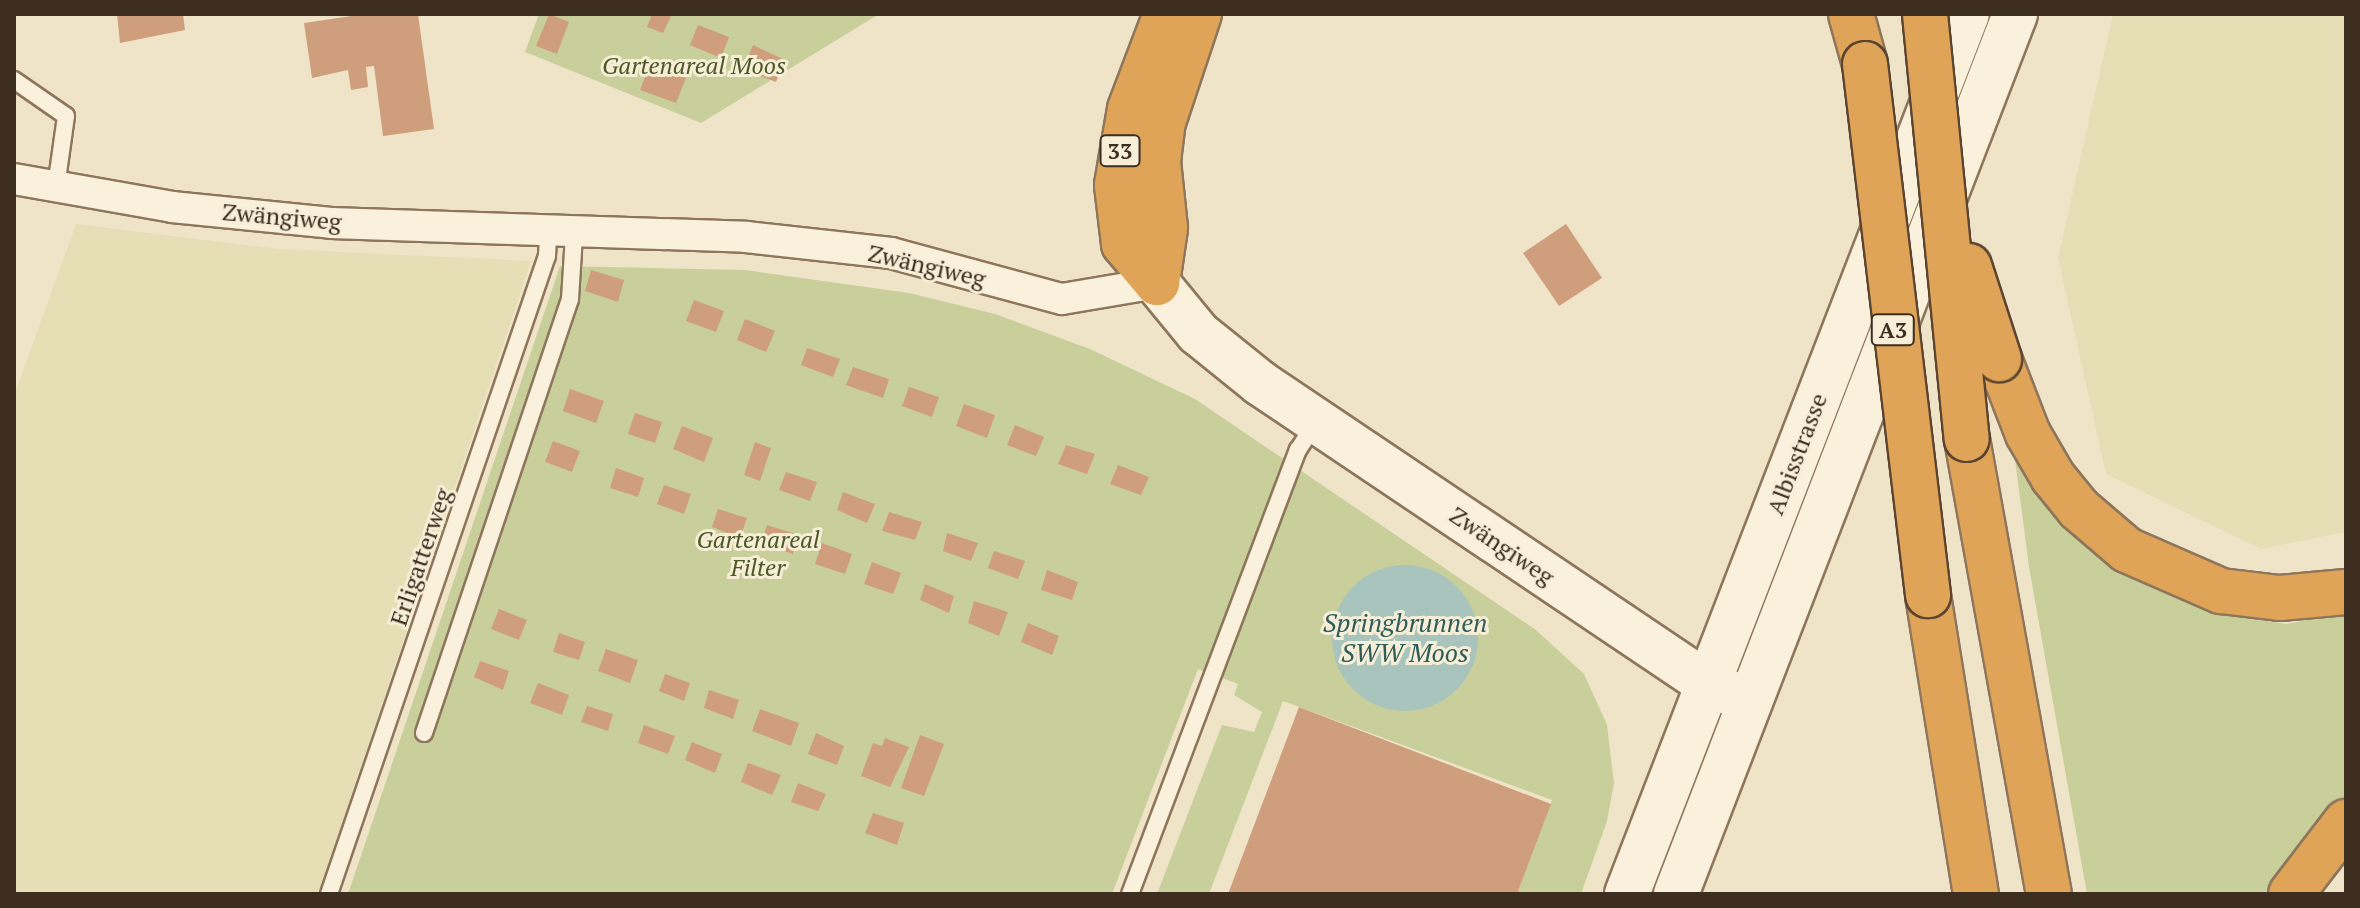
<!DOCTYPE html>
<meta charset="utf-8">
<style>
body{margin:0}
#map{position:relative;width:2360px;height:908px;overflow:hidden;background:#f0e4c8;font-family:"PT Serif",serif}
div>[style]{position:absolute}
[style*='--x']{left:calc(var(--x)*1px);top:calc(var(--y)*1px);width:calc(var(--w)*1px);rotate:calc(var(--a)*1deg)}
.farmland>*{inset:0;background:#e6deb5}
.green>*{inset:0;background:#c9cf9b}
.water>*{inset:0;background:#a9c4bc}
.round{border-radius:50%}
.building>*{inset:0;background:#cf9f7d}
.roads{filter:drop-shadow(2px 0 #8d765c) drop-shadow(-2px 0 #8d765c) drop-shadow(0 2px #8d765c) drop-shadow(0 -2px #8d765c)}
.lane>*{height:16px;margin:-8px;padding:0 8px;transform-origin:8px;border-radius:8px;background:#faf1dc}
.street>*{height:30px;margin:-15px;padding:0 15px;transform-origin:15px;border-radius:15px;background:#faf1dc}
.secondary>*{height:44px;margin:-22px;padding:0 22px;transform-origin:22px;border-radius:22px;background:#faf1dc}
.highway>*{height:44px;margin:-22px;padding:0 22px;transform-origin:22px;border-radius:22px;background:#e0a458}
.bridges{filter:drop-shadow(2px 0 #5b4430) drop-shadow(-2px 0 #5b4430) drop-shadow(0 2px #5b4430) drop-shadow(0 -2px #5b4430)}
.highway-bridge>*{height:44px;margin:-22px;padding:0 22px;transform-origin:22px;border-radius:22px;background:#e0a458}
span{translate:-50% -50%;white-space:nowrap;text-align:center;line-height:1.15;-webkit-text-stroke:6px #f7eed8;paint-order:stroke}
.shield-label span{padding:2px 6px;background:#f7eed8;border:2px solid;border-radius:6px;-webkit-text-stroke-width:0}
.shield-label{font-size:22px;color:#3d2e20;font-weight:700}
.park-label{font-size:24px;color:#4d5a26;font-style:italic}
.street-label{font-size:24px;color:#3d2e20}
.water-label{font-size:26px;color:#2f5d5a;font-style:italic}
.frame{position:absolute;inset:0;border:16px solid #3d2e20;pointer-events:none}
</style>
<div id="map">
<div class="farmland">
<div style="clip-path:polygon(2113px 14px,2346px 14px,2346px 532px,2261px 549px,2106px 474px,2058px 258px)"></div>
<div style="clip-path:polygon(76px 224px,279px 249px,531px 261px,318px 894px,14px 894px,14px 396px)"></div>
</div>
<div class="green">
<div style="clip-path:polygon(539px 14px,879px 14px,701px 123px,525px 52px)"></div>
<div style="clip-path:polygon(560px 266px,745px 270px,909px 293px,995px 314px,1090px 349px,1195px 399px,1536px 630px,1584px 674px,1607px 725px,1614px 783px,1607px 821px,1581px 894px,1517px 894px,1552px 800px,1283px 701px,1209px 894px,1157px 894px,1222px 725px,1254px 732px,1262px 712px,1234px 695px,1238px 684px,1198px 669px,1112px 894px,348px 894px)"></div>
<div style="clip-path:polygon(2013px 444px,2058px 513px,2142px 581px,2207px 611px,2287px 624px,2346px 612px,2346px 797px,2263px 894px,2087px 894px,2029px 567px)"></div>
</div>
<div class="water">
<div class="round" style="left:1332px;top:565px;width:146px;height:146px"></div>
</div>
<div class="building">
<div style="clip-path:polygon(117px 14px,183px 14px,185px 30px,120px 43px)"></div>
<div style="clip-path:polygon(365px 14px,418px 14px,434px 129px,383px 136px,374px 66px,366px 67px,368px 87px,351px 90px,348px 70px,312px 78px,304px 23px)"></div>
<div style="clip-path:polygon(549px 14px,569px 22px,557px 54px,536px 46px)"></div>
<div style="clip-path:polygon(652px 14px,672px 14px,663px 33px,647px 27px)"></div>
<div style="clip-path:polygon(698px 25px,729px 37px,721px 58px,690px 45px)"></div>
<div style="clip-path:polygon(753px 45px,785px 60px,776px 82px,743px 69px)"></div>
<div style="clip-path:polygon(663px 70px,686px 78px,676px 103px,640px 90px,647px 72px,660px 77px)"></div>
<div style="clip-path:polygon(1566px 224px,1602px 278px,1559px 306px,1523px 253px)"></div>
<div style="clip-path:polygon(591px 270px,624px 280px,618px 302px,585px 291px)"></div>
<div style="clip-path:polygon(694px 300px,724px 311px,716px 332px,686px 321px)"></div>
<div style="clip-path:polygon(745px 319px,775px 331px,766px 352px,737px 340px)"></div>
<div style="clip-path:polygon(807px 348px,840px 359px,833px 377px,801px 365px)"></div>
<div style="clip-path:polygon(853px 367px,889px 379px,883px 398px,846px 385px)"></div>
<div style="clip-path:polygon(909px 387px,939px 397px,932px 417px,902px 406px)"></div>
<div style="clip-path:polygon(570px 389px,604px 401px,596px 423px,563px 411px)"></div>
<div style="clip-path:polygon(964px 404px,995px 415px,987px 438px,956px 426px)"></div>
<div style="clip-path:polygon(635px 413px,662px 422px,655px 443px,628px 434px)"></div>
<div style="clip-path:polygon(1015px 425px,1044px 437px,1036px 456px,1007px 445px)"></div>
<div style="clip-path:polygon(682px 426px,713px 438px,704px 462px,673px 449px)"></div>
<div style="clip-path:polygon(553px 441px,580px 451px,572px 472px,545px 462px)"></div>
<div style="clip-path:polygon(755px 442px,771px 448px,760px 481px,744px 475px)"></div>
<div style="clip-path:polygon(1066px 445px,1095px 454px,1087px 474px,1058px 464px)"></div>
<div style="clip-path:polygon(1118px 465px,1149px 477px,1141px 495px,1110px 484px)"></div>
<div style="clip-path:polygon(616px 468px,644px 478px,638px 497px,610px 488px)"></div>
<div style="clip-path:polygon(786px 472px,817px 482px,810px 501px,779px 490px)"></div>
<div style="clip-path:polygon(664px 485px,691px 494px,684px 514px,657px 504px)"></div>
<div style="clip-path:polygon(843px 492px,875px 504px,867px 523px,837px 510px)"></div>
<div style="clip-path:polygon(718px 509px,747px 518px,740px 538px,712px 527px)"></div>
<div style="clip-path:polygon(889px 512px,922px 522px,915px 540px,882px 531px)"></div>
<div style="clip-path:polygon(767px 525px,799px 535px,793px 554px,761px 543px)"></div>
<div style="clip-path:polygon(947px 533px,978px 543px,971px 561px,943px 551px)"></div>
<div style="clip-path:polygon(822px 543px,852px 554px,845px 574px,815px 564px)"></div>
<div style="clip-path:polygon(994px 551px,1025px 561px,1018px 579px,988px 568px)"></div>
<div style="clip-path:polygon(872px 562px,901px 573px,893px 594px,864px 584px)"></div>
<div style="clip-path:polygon(1047px 570px,1078px 582px,1072px 600px,1041px 590px)"></div>
<div style="clip-path:polygon(925px 584px,954px 596px,949px 613px,920px 600px)"></div>
<div style="clip-path:polygon(974px 601px,1008px 612px,999px 636px,968px 623px)"></div>
<div style="clip-path:polygon(499px 609px,527px 620px,519px 640px,491px 629px)"></div>
<div style="clip-path:polygon(1028px 623px,1059px 636px,1052px 655px,1021px 642px)"></div>
<div style="clip-path:polygon(559px 633px,585px 642px,579px 660px,553px 652px)"></div>
<div style="clip-path:polygon(606px 649px,638px 660px,630px 683px,598px 671px)"></div>
<div style="clip-path:polygon(480px 661px,509px 671px,503px 690px,474px 677px)"></div>
<div style="clip-path:polygon(665px 674px,690px 683px,684px 701px,659px 691px)"></div>
<div style="clip-path:polygon(538px 683px,569px 695px,562px 715px,530px 703px)"></div>
<div style="clip-path:polygon(709px 690px,739px 700px,733px 719px,704px 708px)"></div>
<div style="clip-path:polygon(587px 706px,613px 714px,608px 731px,581px 722px)"></div>
<div style="clip-path:polygon(1299px 707px,1551px 804px,1517px 894px,1228px 894px)"></div>
<div style="clip-path:polygon(760px 709px,799px 723px,791px 746px,752px 731px)"></div>
<div style="clip-path:polygon(644px 725px,675px 736px,668px 754px,638px 743px)"></div>
<div style="clip-path:polygon(816px 733px,844px 746px,837px 765px,808px 754px)"></div>
<div style="clip-path:polygon(920px 735px,944px 744px,924px 796px,901px 788px)"></div>
<div style="clip-path:polygon(885px 738px,909px 747px,890px 787px,861px 776px,873px 743px,882px 746px)"></div>
<div style="clip-path:polygon(692px 742px,722px 754px,715px 773px,685px 760px)"></div>
<div style="clip-path:polygon(748px 763px,781px 775px,772px 795px,741px 782px)"></div>
<div style="clip-path:polygon(798px 783px,826px 794px,818px 811px,791px 802px)"></div>
<div style="clip-path:polygon(873px 813px,904px 823px,897px 845px,865px 833px)"></div>
</div>
<div class="roads">
<div class="lane">
<div style="--x:14;--y:80;--w:63;--a:34.7"></div>
<div style="--x:66;--y:116;--w:72;--a:98"></div>
<div style="--x:424;--y:733;--w:458;--a:-71.4"></div>
<div style="--x:570;--y:299;--w:64;--a:-86.4"></div>
<div style="--x:329;--y:894;--w:674;--a:-71.14"></div>
<div style="--x:547;--y:256;--w:22;--a:-87"></div>
<div style="--x:1130;--y:894;--w:475;--a:-69.3"></div>
<div style="--x:1298;--y:450;--w:31;--a:-57"></div>
</div>
<div class="street">
<div style="--x:14;--y:179;--w:160;--a:10"></div>
<div style="--x:172;--y:207;--w:160;--a:5.7"></div>
<div style="--x:331;--y:223;--w:415;--a:1.9"></div>
<div style="--x:746;--y:237;--w:146;--a:6.3"></div>
<div style="--x:891;--y:253;--w:177;--a:15.1"></div>
<div style="--x:1062;--y:299;--w:96;--a:-9.6"></div>
</div>
<div class="secondary">
<div style="--x:1157;--y:283;--w:65;--a:50.6"></div>
<div style="--x:1198;--y:333;--w:80;--a:38.9"></div>
<div style="--x:1260;--y:383;--w:540;--a:33.9"></div>
<div style="--x:1708;--y:684;--w:27;--a:22"></div>
<div style="--x:1627;--y:894;--w:943;--a:-68.88"></div>
<div style="--x:1676;--y:894;--w:943;--a:-68.93"></div>
</div>
<div class="highway">
<div style="--x:1851;--y:14;--w:52;--a:74.4"></div>
<div style="--x:1157;--y:283;--w:51;--a:-130.2"></div>
<div style="--x:1124;--y:244;--w:59;--a:-96.8"></div>
<div style="--x:1117;--y:185;--w:77;--a:-80.3"></div>
<div style="--x:1130;--y:109;--w:102;--a:-69.2"></div>
<div style="--x:1157;--y:283;--w:56;--a:-81.7"></div>
<div style="--x:1165;--y:228;--w:67;--a:-96"></div>
<div style="--x:1158;--y:161;--w:39;--a:-83"></div>
<div style="--x:1163;--y:122;--w:114;--a:-71.6"></div>
<div style="--x:1999;--y:359;--w:80;--a:68.9"></div>
<div style="--x:2028;--y:434;--w:50;--a:59.8"></div>
<div style="--x:2053;--y:477;--w:41;--a:50.9"></div>
<div style="--x:2079;--y:509;--w:63;--a:40.5"></div>
<div style="--x:2127;--y:550;--w:103;--a:23.6"></div>
<div style="--x:2221;--y:591;--w:59;--a:6.8"></div>
<div style="--x:2280;--y:598;--w:66;--a:-5.2"></div>
<div style="--x:1967;--y:439;--w:462;--a:79.8"></div>
<div style="--x:1928;--y:595;--w:303;--a:80.9"></div>
<div style="--x:2291;--y:894;--w:91;--a:-52.6"></div>
</div>
</div>
<div class="bridges">
<div class="highway-bridge">
<div style="--x:1925;--y:14;--w:427;--a:84.4"></div>
<div style="--x:1865;--y:64;--w:535;--a:83.23"></div>
<div style="--x:1969;--y:266;--w:98;--a:72.1"></div>
</div>
</div>
<div class="shield-label">
<span style="left:1120px;top:151px">33</span>
<span style="left:1893px;top:330px">A3</span>
</div>
<div class="park-label">
<span style="left:694px;top:66px">Gartenareal Moos</span>
<span style="left:758px;top:554px">Gartenareal<br>Filter</span>
</div>
<div class="street-label">
<span style="left:282px;top:217px;rotate:5deg">Zwängiweg</span>
<span style="left:927px;top:266px;rotate:13deg">Zwängiweg</span>
<span style="left:1797px;top:454px;rotate:-69deg">Albisstrasse</span>
<span style="left:1502px;top:546px;rotate:34deg">Zwängiweg</span>
<span style="left:421px;top:557px;rotate:-71deg">Erligatterweg</span>
</div>
<div class="water-label">
<span style="left:1405px;top:638px">Springbrunnen<br>SWW Moos</span>
</div>
<div class="frame"></div>
</div>
